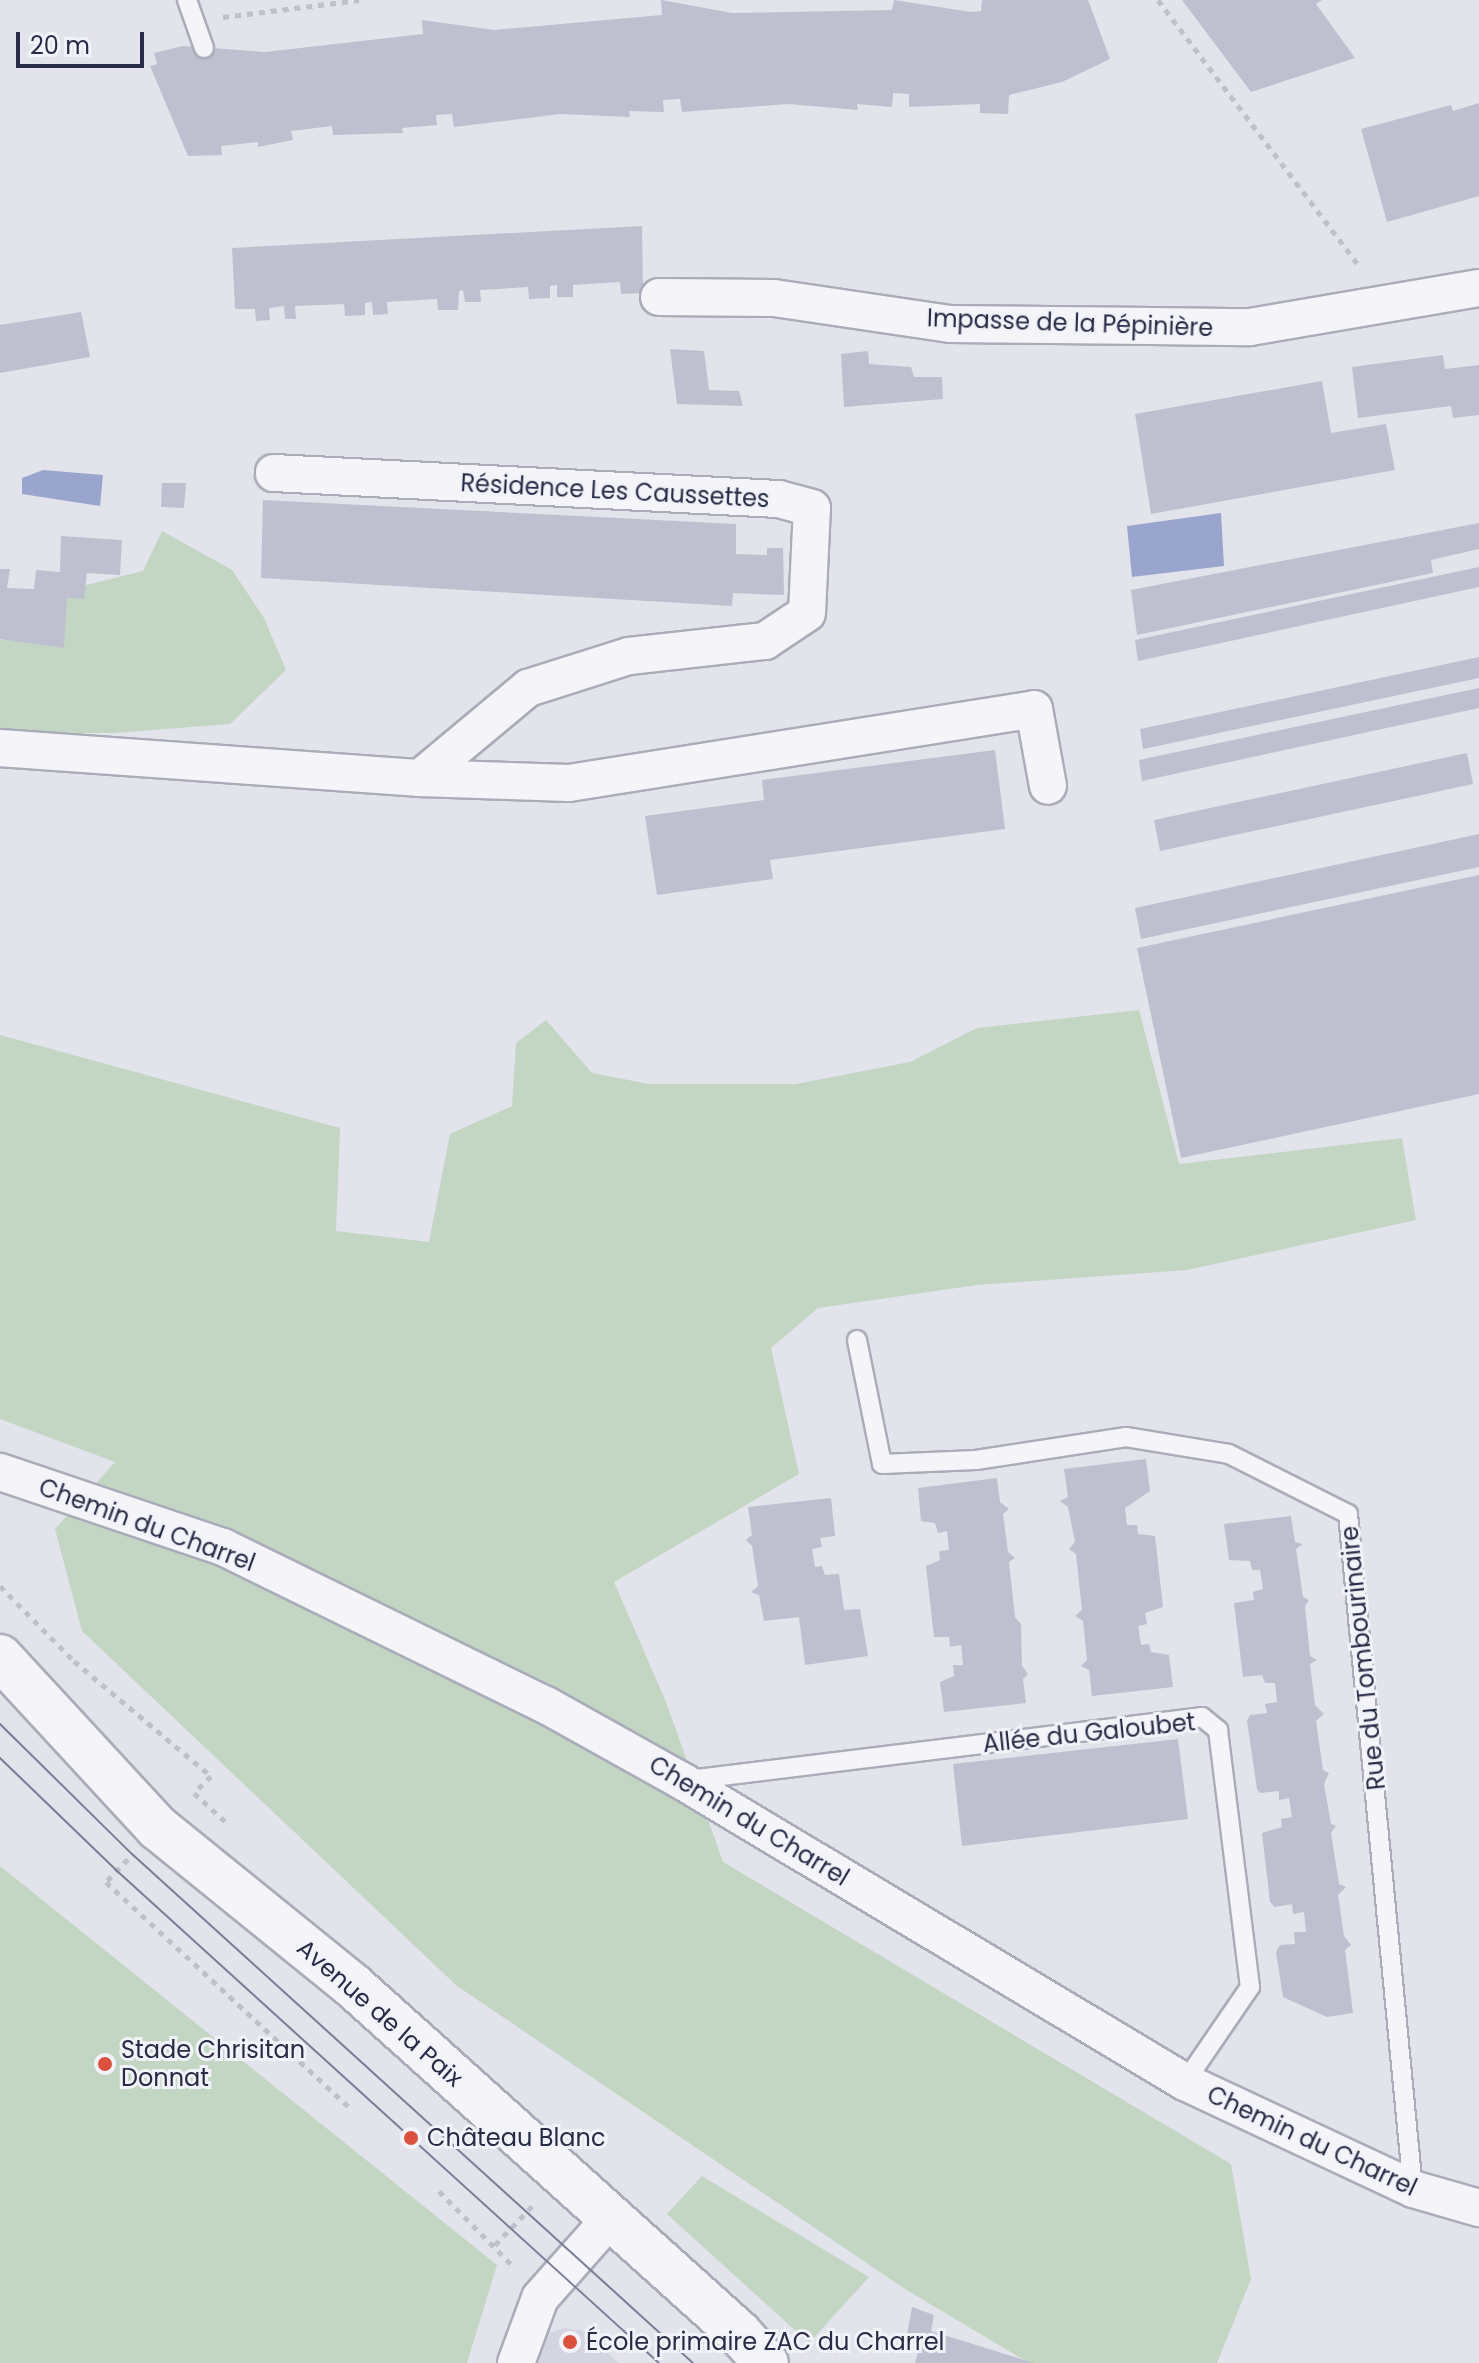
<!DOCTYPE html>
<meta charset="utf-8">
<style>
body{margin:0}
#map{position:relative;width:1479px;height:2363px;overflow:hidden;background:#e2e3eb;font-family:Poppins,sans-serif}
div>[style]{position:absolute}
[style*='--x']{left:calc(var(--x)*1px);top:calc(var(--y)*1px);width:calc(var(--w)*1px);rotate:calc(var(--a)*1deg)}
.built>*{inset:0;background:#d4d5e1}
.green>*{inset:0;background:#c2d6c3}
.water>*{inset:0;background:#9aa5ce}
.building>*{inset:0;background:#bec0cf}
.path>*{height:5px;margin-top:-2.5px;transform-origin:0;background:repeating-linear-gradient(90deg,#c0c0ca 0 6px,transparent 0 12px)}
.roads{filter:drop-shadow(2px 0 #aaacb9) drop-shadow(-2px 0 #aaacb9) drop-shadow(0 2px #aaacb9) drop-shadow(0 -2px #aaacb9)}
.service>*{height:18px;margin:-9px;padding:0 9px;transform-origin:9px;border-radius:9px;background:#f5f5f9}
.minor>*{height:36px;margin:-18px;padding:0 18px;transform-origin:18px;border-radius:18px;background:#f5f5f9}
.tertiary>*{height:44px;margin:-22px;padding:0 22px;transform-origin:22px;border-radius:22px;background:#f5f5f9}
.tram>*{height:2px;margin:-1px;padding:0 1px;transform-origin:1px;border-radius:1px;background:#7a7d96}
.dots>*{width:22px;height:22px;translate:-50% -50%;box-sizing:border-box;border:4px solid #f2f3f8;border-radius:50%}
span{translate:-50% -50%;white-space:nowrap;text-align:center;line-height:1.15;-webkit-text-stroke:6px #f2f3f8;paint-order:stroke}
.street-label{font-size:24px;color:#282b45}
.poi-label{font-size:24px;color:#282b45}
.left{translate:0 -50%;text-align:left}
.scale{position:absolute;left:16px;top:32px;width:128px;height:36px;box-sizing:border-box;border:4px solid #282b45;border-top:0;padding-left:10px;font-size:24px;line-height:28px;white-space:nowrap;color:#282b45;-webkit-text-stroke:6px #f2f3f8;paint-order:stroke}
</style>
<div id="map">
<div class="built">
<div style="clip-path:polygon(564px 2328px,584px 2331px,619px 2363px,537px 2363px,549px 2333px)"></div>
</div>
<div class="green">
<div style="clip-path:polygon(162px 531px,232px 570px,264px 618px,286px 670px,230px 724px,115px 733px,0 733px,0 641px,78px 587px,143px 571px)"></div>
<div style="clip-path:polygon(1139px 1010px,1179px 1164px,1402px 1138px,1416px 1220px,1187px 1270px,977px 1285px,818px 1308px,771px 1348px,799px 1474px,614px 1582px,666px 1702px,723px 1862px,1231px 2164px,1251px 2279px,1217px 2363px,1029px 2363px,905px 2289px,457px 1986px,82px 1631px,55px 1529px,115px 1462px,0 1419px,0 1035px,340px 1128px,336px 1231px,429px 1242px,450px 1134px,512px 1106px,516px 1043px,546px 1020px,592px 1073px,649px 1084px,796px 1084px,910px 1062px,977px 1028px)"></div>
<div style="clip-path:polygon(0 1866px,497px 2265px,467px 2363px,0 2363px)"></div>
<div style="clip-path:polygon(702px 2176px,869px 2277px,809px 2343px,667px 2214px)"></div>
</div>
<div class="water">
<div style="clip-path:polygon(43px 470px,103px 475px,100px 506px,22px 494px,22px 478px)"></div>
<div style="clip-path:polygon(1221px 513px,1224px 566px,1132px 577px,1127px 526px)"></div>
</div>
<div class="building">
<div style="clip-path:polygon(661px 0,732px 13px,892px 10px,894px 0,971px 12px,981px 11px,982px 0,1088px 0,1110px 59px,1062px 82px,1009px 95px,1008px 114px,980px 113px,980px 104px,909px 107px,909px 94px,893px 93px,892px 107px,857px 104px,858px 110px,788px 104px,682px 112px,680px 99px,663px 100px,664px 112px,629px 111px,630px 117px,560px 114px,454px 127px,452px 114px,436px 115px,437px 125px,402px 128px,403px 133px,333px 135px,332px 126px,291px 131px,293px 140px,258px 147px,258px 142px,221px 146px,222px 155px,188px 156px,150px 66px,157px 64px,154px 53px,183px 46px,265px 52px,423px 34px,422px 20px,494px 30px,662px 15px)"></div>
<div style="clip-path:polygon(1182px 0,1322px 0,1316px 4px,1355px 58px,1251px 92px)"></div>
<div style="clip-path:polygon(1479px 103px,1479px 196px,1387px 222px,1361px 129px,1451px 105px,1453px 111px)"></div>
<div style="clip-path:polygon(642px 226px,643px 293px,621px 294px,620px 282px,573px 285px,573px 297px,557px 297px,557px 285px,550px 286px,550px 298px,529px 299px,528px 287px,480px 290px,481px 302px,465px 302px,463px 290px,459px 291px,458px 310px,438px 310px,437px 299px,387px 302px,388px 314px,373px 315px,372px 302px,365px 303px,365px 315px,345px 316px,344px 304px,295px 306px,296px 319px,285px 319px,284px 306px,269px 308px,270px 320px,256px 321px,255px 309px,235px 309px,232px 248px)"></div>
<div style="clip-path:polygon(81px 312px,90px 357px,0 373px,0 325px)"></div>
<div style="clip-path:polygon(670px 349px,704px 351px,709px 390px,739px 391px,743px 406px,677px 404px)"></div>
<div style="clip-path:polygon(868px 351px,869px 364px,911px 367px,914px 377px,942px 377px,943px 399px,844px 407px,841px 354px)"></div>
<div style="clip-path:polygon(1443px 355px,1445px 369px,1479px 365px,1479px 415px,1453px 418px,1451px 406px,1358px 418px,1352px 367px)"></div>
<div style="clip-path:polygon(1322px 381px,1331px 433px,1386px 424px,1395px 470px,1151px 514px,1135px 414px)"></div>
<div style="clip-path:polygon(162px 483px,186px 483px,184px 508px,161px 507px)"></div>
<div style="clip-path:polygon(263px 500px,736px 524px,736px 554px,767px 555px,767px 548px,783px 548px,784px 595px,733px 593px,732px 606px,261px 578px)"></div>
<div style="clip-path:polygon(1479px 523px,1479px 549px,1431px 560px,1433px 573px,1137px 635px,1131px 590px)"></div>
<div style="clip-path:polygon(61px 536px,122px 540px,120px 575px,87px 573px,84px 599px,67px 598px,64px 648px,0 639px,0 569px,10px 569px,7px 588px,34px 589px,36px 570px,60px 572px)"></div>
<div style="clip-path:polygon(1479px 567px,1479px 587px,1138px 661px,1135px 640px)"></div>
<div style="clip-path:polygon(1479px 657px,1479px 678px,1143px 749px,1140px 729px)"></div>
<div style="clip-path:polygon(1479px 688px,1479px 708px,1142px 781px,1139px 760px)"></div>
<div style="clip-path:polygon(995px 750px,1005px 829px,770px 860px,773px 879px,657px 895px,645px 816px,764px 800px,762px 780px)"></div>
<div style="clip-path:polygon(1467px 753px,1473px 784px,1160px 851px,1154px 820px)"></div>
<div style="clip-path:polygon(1479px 834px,1479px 867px,1141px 939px,1135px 908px)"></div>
<div style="clip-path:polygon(1479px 875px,1479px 1094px,1181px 1158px,1137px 948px)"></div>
<div style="clip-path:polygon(1146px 1459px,1150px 1491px,1125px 1508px,1127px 1525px,1137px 1525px,1138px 1534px,1155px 1536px,1163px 1607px,1145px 1613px,1147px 1624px,1138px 1626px,1141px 1645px,1149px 1644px,1151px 1652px,1169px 1655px,1173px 1687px,1092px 1696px,1089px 1670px,1081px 1666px,1087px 1660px,1083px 1621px,1075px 1616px,1082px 1610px,1076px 1554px,1069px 1549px,1075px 1542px,1068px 1507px,1060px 1501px,1068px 1497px,1064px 1469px)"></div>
<div style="clip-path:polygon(997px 1478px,1000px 1502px,1009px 1509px,1003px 1514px,1008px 1552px,1015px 1558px,1009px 1562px,1015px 1617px,1021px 1624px,1022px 1666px,1028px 1674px,1023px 1679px,1026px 1703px,944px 1712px,940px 1682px,954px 1676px,953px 1665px,963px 1665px,961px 1645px,950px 1647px,949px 1637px,934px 1637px,926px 1566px,940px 1560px,939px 1551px,949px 1550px,947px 1531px,938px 1533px,935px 1523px,921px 1521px,918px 1488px)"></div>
<div style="clip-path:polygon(831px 1498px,835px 1536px,820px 1538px,822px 1547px,812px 1549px,815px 1567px,822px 1566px,825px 1575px,839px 1574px,844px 1610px,860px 1609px,868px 1656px,805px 1665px,799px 1617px,764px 1621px,759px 1595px,751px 1592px,758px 1586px,752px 1546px,746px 1540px,752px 1535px,748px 1507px)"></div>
<div style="clip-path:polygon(1291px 1516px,1295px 1542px,1303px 1544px,1296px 1549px,1303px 1597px,1309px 1600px,1305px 1606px,1310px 1656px,1317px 1660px,1310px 1664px,1315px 1705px,1324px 1714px,1316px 1721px,1323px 1770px,1329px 1773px,1324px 1784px,1331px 1824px,1336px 1826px,1331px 1833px,1339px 1884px,1346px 1887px,1338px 1895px,1344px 1936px,1351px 1945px,1345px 1950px,1353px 2013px,1327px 2017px,1283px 1997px,1276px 1952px,1280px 1945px,1295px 1944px,1294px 1932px,1306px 1932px,1304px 1912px,1293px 1914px,1292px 1904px,1275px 1907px,1270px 1902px,1262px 1833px,1282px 1827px,1281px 1819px,1292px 1817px,1289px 1798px,1279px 1800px,1279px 1791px,1260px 1793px,1257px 1789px,1247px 1721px,1250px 1715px,1267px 1713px,1265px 1704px,1277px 1702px,1275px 1683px,1265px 1683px,1262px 1675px,1243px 1677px,1234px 1603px,1254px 1600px,1253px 1592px,1263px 1589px,1260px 1570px,1252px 1570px,1250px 1561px,1229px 1560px,1224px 1524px)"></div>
<div style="clip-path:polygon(1178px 1739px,1188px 1819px,962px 1846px,953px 1764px)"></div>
<div style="clip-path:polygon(912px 2307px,934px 2315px,931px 2331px,1034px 2363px,915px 2363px,921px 2342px,906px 2340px)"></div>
</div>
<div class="path">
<div style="--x:1158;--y:0;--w:336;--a:52.9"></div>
<div style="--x:223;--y:17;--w:137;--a:-7.1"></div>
<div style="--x:0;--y:1586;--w:105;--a:45.4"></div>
<div style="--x:74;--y:1661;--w:179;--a:40"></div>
<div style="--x:211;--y:1776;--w:24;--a:135"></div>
<div style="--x:194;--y:1793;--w:47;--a:42.4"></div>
<div style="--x:128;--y:1859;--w:32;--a:134"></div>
<div style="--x:106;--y:1882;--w:331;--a:42.8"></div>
<div style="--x:439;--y:2191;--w:107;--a:45.4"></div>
<div style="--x:495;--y:2245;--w:57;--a:-46.4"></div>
</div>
<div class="roads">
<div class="service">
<div style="--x:187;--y:0;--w:51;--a:70.5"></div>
<div style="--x:857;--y:1340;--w:126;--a:78.6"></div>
<div style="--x:882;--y:1464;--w:94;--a:-2.4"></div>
<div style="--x:976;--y:1460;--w:152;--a:-8.7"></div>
<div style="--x:1126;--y:1437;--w:104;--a:9.4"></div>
<div style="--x:1229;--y:1454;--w:133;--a:26.8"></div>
<div style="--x:1348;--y:1514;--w:678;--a:84.5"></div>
<div style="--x:689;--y:1780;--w:517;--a:-7"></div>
<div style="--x:1202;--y:1717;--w:21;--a:39"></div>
<div style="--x:1218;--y:1730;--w:259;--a:82.9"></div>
<div style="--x:1250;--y:1987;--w:115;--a:124.4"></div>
</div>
<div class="minor">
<div style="--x:659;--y:297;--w:115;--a:0.5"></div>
<div style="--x:774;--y:298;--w:178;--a:8.4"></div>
<div style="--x:950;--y:324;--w:300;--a:0.6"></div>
<div style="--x:1250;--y:327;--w:232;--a:-9.7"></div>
<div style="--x:0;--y:748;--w:421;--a:4.1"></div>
<div style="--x:420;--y:778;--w:141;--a:-39.8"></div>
<div style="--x:528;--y:688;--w:106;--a:-17.6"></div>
<div style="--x:629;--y:656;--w:137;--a:-6.3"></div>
<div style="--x:765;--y:641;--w:50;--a:-33.7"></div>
<div style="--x:807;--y:613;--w:105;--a:-87.3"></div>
<div style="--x:812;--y:508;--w:35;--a:-165"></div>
<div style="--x:778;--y:499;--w:505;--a:-177.05"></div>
<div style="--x:420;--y:778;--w:149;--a:1.9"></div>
<div style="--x:569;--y:783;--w:471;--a:-9"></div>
<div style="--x:1034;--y:709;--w:78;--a:79.7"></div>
<div style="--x:0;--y:1472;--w:235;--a:18.6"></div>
<div style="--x:223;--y:1547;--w:360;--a:26.1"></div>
<div style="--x:546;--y:1705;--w:156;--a:29.2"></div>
<div style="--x:682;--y:1781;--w:586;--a:30.9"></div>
<div style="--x:1185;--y:2082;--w:252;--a:25.1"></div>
<div style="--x:1413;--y:2189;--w:69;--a:16.1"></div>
<div style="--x:516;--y:2363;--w:69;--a:-69.7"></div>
<div style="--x:540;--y:2298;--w:106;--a:-48.5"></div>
</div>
<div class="tertiary">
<div style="--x:0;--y:1657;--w:233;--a:47.3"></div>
<div style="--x:158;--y:1828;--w:250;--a:39"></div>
<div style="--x:352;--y:1985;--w:520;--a:41.96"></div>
<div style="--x:739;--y:2333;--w:40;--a:48"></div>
</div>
</div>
<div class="tram">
<div style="--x:0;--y:1724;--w:185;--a:44.6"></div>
<div style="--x:132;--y:1854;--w:757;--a:42.22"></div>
<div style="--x:0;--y:1758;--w:161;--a:44"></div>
<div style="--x:116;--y:1870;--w:733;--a:42.24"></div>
</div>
<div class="dots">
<div style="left:105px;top:2064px;background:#da513e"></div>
<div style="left:411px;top:2138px;background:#da513e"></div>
<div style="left:570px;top:2342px;background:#da513e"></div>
</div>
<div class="street-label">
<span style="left:1070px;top:323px;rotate:2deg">Impasse de la Pépinière</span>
<span style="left:615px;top:491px;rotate:3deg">Résidence Les Caussettes</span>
<span style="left:147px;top:1525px;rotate:20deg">Chemin du Charrel</span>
<span style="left:1363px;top:1658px;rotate:-96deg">Rue du Tombourinaire</span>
<span style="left:1089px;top:1733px;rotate:-6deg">Allée du Galoubet</span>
<span style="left:749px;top:1821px;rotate:31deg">Chemin du Charrel</span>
<span style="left:380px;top:2013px;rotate:41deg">Avenue de la Paix</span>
<span style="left:1312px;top:2141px;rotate:25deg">Chemin du Charrel</span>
</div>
<div class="poi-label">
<span class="left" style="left:121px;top:2064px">Stade Chrisitan<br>Donnat</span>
<span class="left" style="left:427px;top:2138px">Château Blanc</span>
<span class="left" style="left:586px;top:2342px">École primaire ZAC du Charrel</span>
</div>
<div class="scale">20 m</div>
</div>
